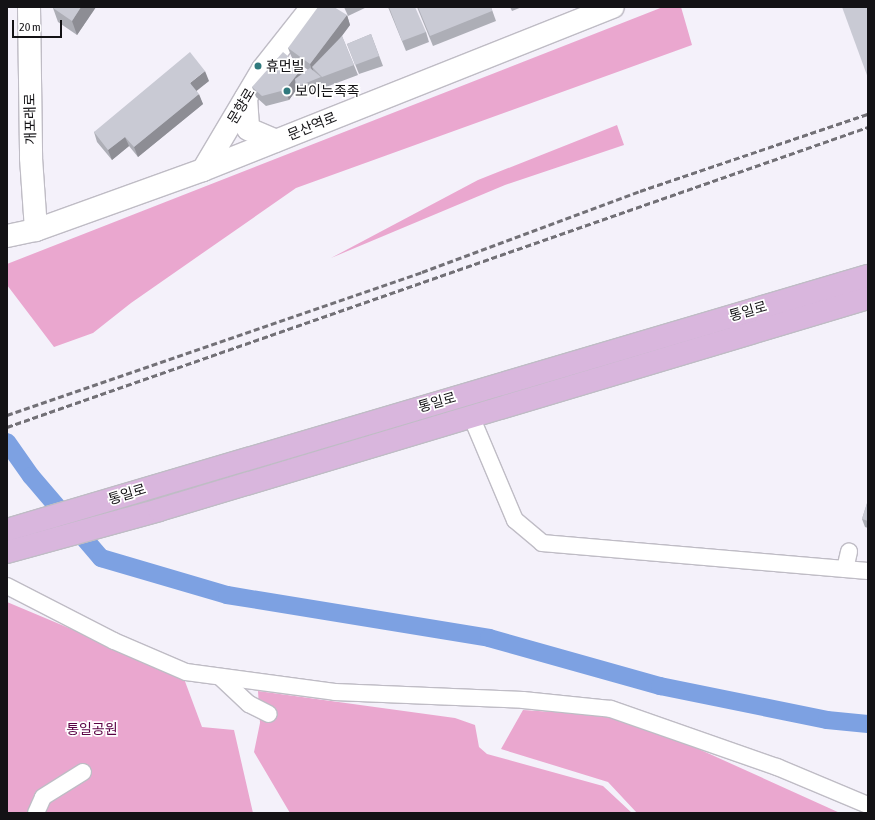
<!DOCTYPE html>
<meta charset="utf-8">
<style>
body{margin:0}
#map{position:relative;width:875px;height:820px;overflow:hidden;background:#f4f1fa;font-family:"Asap Condensed","Noto Sans KR",sans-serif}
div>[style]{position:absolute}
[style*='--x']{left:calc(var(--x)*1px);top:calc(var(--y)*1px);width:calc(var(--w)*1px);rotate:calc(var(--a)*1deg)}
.green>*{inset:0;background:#eaa7cf}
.canal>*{height:18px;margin:-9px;padding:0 9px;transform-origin:9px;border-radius:9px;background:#7da1e2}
.roads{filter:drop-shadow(1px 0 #bfbcc5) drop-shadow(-1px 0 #bfbcc5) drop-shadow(0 1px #bfbcc5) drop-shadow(0 -1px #bfbcc5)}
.street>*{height:16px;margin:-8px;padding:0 8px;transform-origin:8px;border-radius:8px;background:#fff}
.secondary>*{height:22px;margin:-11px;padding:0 11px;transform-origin:11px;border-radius:11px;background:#fff}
.primary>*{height:22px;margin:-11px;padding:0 11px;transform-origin:11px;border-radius:11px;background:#d9b6dd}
.rail>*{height:3px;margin-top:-1.5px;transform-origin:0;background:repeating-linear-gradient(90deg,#727076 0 6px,transparent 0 9px)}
.wall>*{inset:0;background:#adaeb6}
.shaded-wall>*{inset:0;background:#8d8d94}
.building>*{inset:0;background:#c9cad4}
.dots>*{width:11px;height:11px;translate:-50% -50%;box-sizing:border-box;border:2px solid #fff;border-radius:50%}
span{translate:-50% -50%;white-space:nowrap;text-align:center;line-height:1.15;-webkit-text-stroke:3.5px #fff;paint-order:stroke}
.poi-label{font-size:14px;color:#131215}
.left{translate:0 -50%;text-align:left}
.street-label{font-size:14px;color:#131215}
.park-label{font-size:14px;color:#5a0143}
.frame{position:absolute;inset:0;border:8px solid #131215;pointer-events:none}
.scale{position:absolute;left:12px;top:20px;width:50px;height:18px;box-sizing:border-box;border:2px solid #131215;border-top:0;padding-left:5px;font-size:12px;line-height:14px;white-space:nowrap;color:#131215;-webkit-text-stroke:3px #fff;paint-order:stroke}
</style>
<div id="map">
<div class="green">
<div style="clip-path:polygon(663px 7px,681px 7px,692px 45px,296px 188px,131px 303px,93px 333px,54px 347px,7px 285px,7px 264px)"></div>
<div style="clip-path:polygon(617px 125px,624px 145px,505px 185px,331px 258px,478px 180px)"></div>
<div style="clip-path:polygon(7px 602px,183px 676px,202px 727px,234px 730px,253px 813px,7px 813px)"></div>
<div style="clip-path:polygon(258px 691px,455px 718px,475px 725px,479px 747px,487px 754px,603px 786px,632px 813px,290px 813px,254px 752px,260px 723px)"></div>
<div style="clip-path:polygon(523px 710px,628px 717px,840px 813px,637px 813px,608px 782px,501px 749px)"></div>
</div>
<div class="canal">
<div style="--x:7;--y:442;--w:42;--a:54.8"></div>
<div style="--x:31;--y:476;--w:108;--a:49.5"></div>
<div style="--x:101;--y:558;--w:131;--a:16.4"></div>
<div style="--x:227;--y:595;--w:266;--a:9.3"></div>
<div style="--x:489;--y:638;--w:178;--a:15.7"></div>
<div style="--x:660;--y:686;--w:170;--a:11.5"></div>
<div style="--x:827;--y:720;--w:41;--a:5.6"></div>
</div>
<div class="roads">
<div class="street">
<div style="--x:471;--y:416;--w:113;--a:67.1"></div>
<div style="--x:515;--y:520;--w:35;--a:40"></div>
<div style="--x:542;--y:543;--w:327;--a:4.9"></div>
<div style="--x:845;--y:569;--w:18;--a:-77"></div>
<div style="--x:7;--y:586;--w:120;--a:27.2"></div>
<div style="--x:114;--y:641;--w:78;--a:23.3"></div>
<div style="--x:186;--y:672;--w:150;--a:7.6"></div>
<div style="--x:335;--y:692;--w:188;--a:2.4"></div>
<div style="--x:523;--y:700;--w:88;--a:5.8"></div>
<div style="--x:611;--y:709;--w:176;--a:19.3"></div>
<div style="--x:777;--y:767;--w:99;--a:22.7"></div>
<div style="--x:220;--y:677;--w:40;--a:43"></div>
<div style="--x:249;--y:704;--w:22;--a:27"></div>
<div style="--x:36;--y:813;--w:17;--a:-66"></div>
<div style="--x:43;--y:797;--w:47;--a:-32"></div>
</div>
<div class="secondary">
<div style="--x:29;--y:7;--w:151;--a:89.2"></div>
<div style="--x:31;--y:158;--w:72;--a:86"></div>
<div style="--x:246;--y:98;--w:31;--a:86"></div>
<div style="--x:248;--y:129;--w:30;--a:23"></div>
<div style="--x:203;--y:170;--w:117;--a:-59.3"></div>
<div style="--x:263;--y:69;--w:79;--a:-51.7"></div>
<div style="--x:7;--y:236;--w:30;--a:-12"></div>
<div style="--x:36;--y:230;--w:177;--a:-19.8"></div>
<div style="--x:203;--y:170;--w:441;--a:-21.7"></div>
</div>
<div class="primary">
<div style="--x:7;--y:530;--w:898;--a:-16.44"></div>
<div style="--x:7;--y:552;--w:158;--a:-15.4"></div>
<div style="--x:159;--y:510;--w:740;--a:-16.65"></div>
</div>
</div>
<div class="rail">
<div style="--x:7;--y:415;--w:439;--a:-19"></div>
<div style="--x:422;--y:272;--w:233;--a:-20.4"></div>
<div style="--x:640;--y:191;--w:241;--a:-18.7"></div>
<div style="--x:7;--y:427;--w:912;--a:-19.21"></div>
</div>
<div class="wall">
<div style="clip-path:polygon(54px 7px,96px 7px,77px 35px,58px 22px,53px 8px)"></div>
<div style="clip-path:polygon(344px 7px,367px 7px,348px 16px)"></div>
<div style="clip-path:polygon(388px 7px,426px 32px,429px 42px,406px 51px)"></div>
<div style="clip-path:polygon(417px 7px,491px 7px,496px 21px,433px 46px)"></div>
<div style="clip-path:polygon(510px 7px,522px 7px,512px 11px)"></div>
<div style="clip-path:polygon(347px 15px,350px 25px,342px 36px,358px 75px,326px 87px,323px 84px,324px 87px,300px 97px,297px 89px,289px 100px,266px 106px,256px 97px,252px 87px,304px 73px,308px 70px,292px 58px,288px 48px)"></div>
<div style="clip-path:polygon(371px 34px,383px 66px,359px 74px,347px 44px)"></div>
<div style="clip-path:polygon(209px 81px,196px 90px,203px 104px,138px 157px,129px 146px,112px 160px,97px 142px,94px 132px)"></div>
<div style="clip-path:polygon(868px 500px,868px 528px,865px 527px,862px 519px)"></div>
</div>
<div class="shaded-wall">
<div style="clip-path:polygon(81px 7px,96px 7px,77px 35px,72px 21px)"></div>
<div style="clip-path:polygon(347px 15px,350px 25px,316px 70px,312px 67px,314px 73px,313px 74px,310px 64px)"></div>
<div style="clip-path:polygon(302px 68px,305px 78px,296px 87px,297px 89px,289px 100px,285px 90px)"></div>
<div style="clip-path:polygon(205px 71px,209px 81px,194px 93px,190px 83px)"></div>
<div style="clip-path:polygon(199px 94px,203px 104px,138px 157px,134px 147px)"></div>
<div style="clip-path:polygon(125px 137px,129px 146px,112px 160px,108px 150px)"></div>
</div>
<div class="building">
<div style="clip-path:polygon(54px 7px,81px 7px,72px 21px,53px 8px)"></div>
<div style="clip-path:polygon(318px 7px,334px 7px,347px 15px,310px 64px,288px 48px)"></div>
<div style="clip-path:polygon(389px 7px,415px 7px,426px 32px,402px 41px)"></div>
<div style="clip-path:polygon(418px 7px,491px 7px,492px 11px,430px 36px)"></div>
<div style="clip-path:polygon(842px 7px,868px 7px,868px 78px)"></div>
<div style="clip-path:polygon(371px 34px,379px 56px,355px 65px,347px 44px)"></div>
<div style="clip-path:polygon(342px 36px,354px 65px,322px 77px,312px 67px)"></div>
<div style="clip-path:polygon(190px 52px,205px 71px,190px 83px,199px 94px,134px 147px,125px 137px,108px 150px,94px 132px)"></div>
<div style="clip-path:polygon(283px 52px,302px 68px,285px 90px,262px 96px,252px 87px)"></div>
<div style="clip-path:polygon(310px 68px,321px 77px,296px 87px,295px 79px)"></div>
<div style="clip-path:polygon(868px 500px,868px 521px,862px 519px)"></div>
</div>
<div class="dots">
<div style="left:258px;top:66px;background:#30797d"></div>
<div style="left:287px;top:91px;background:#30797d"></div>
</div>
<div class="poi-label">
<span class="left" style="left:266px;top:66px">휴먼빌</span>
<span class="left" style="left:295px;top:91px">보이는족족</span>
</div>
<div class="street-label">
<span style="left:241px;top:106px;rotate:-59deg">문향로</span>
<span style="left:30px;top:119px;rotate:-91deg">개포래로</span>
<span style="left:312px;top:126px;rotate:-22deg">문산역로</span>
<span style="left:748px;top:311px;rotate:-16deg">통일로</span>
<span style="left:437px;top:402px;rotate:-16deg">통일로</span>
<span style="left:127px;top:494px;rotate:-17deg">통일로</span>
</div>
<div class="park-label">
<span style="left:92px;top:729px">통일공원</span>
</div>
<div class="frame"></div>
<div class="scale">20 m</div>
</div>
